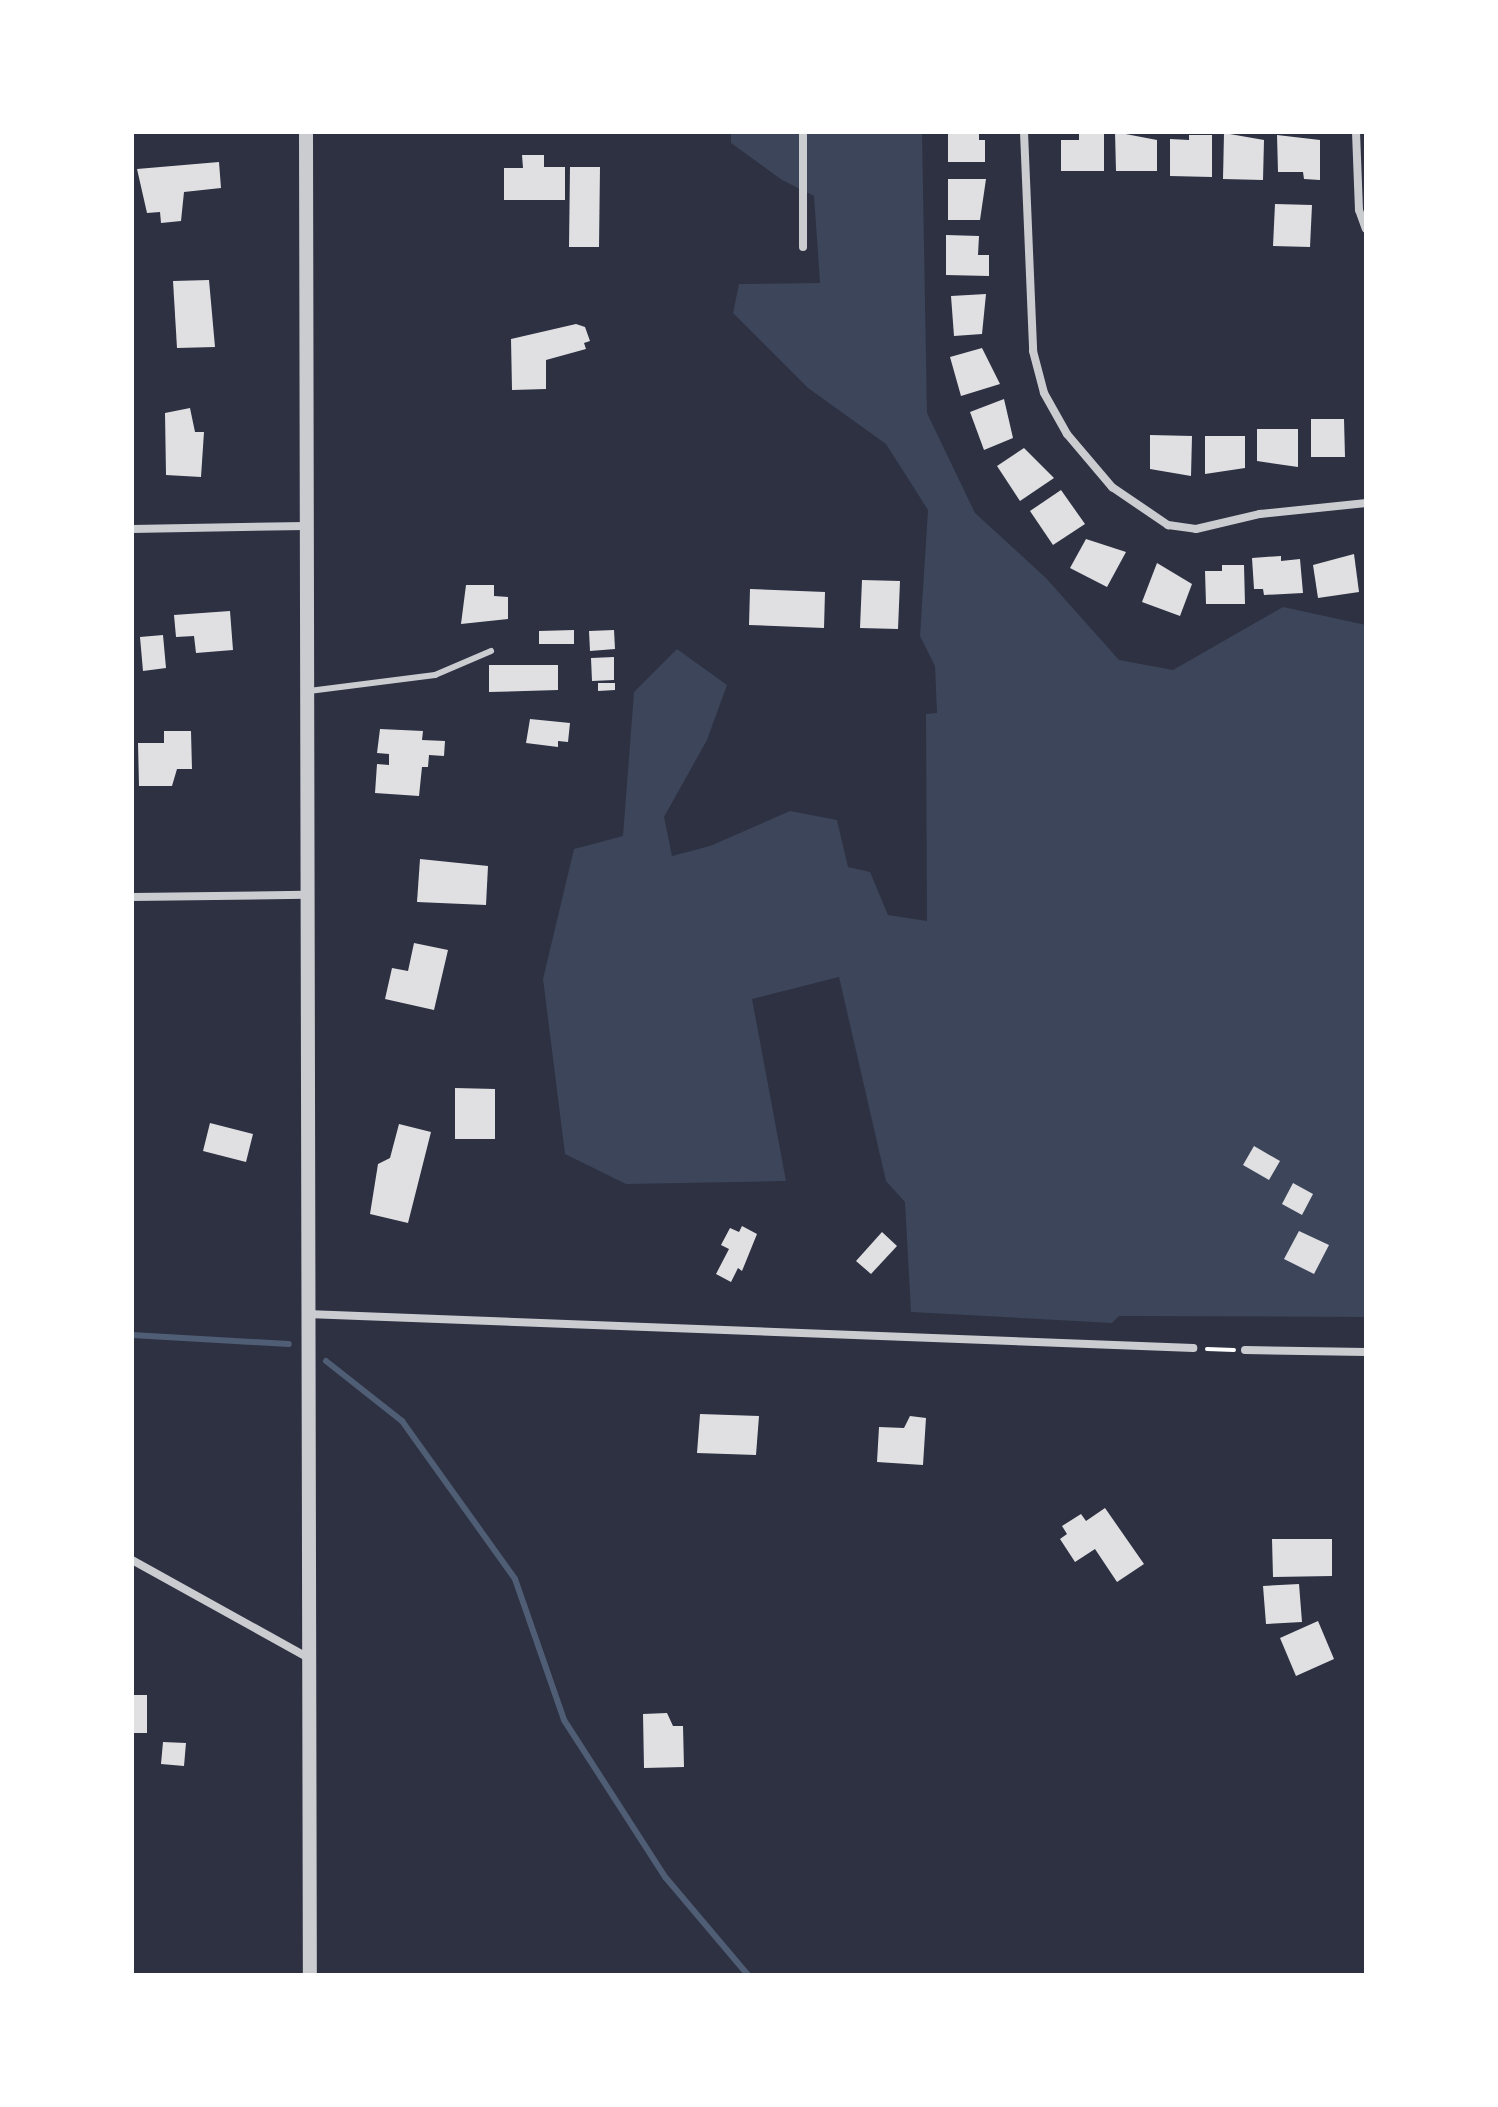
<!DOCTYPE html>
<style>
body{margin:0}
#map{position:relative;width:1498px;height:2107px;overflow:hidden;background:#2d3142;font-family:"Space Grotesk",sans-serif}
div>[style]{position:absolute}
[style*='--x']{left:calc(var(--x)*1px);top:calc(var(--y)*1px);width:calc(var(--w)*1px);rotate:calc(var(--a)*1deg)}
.green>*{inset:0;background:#3c4559}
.stream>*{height:6px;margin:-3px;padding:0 3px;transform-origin:3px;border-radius:3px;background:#4f5d75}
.building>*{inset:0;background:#e0e0e3}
.path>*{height:4px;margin:-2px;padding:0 2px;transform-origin:2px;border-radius:2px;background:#fff}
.service>*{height:6px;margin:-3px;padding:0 3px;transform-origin:3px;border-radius:3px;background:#caccd0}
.minor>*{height:8px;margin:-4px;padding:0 4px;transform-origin:4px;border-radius:4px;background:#caccd0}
.tertiary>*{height:14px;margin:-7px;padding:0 7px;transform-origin:7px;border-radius:7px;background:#caccd0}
span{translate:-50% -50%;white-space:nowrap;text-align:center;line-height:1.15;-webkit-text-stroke:6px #fff;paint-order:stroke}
.frame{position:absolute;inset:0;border:134px solid #fff;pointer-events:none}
</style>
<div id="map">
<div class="green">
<div style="clip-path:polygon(731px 132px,922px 132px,927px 413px,975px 513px,1046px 578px,1119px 660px,1173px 670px,1283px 607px,1366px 625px,1366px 1317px,1119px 1316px,1112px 1323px,911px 1312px,905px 1202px,886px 1181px,839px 977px,752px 999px,786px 1181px,626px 1184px,565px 1154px,543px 979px,574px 849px,623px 836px,634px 692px,677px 649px,727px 685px,707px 740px,664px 817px,672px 856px,710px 846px,790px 811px,837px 820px,848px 867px,870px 872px,888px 915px,927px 921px,926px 714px,937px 713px,935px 666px,920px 636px,928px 510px,886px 444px,808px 388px,733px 313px,739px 284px,820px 283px,814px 196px,782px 180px,731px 143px)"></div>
</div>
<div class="stream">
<div style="--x:132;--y:1335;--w:157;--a:3.3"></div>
<div style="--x:326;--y:1361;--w:97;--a:38.3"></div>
<div style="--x:402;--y:1421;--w:194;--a:54.4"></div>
<div style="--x:515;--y:1579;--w:149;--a:70.8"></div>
<div style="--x:564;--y:1720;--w:188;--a:57.2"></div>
<div style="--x:666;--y:1878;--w:127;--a:49.8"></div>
</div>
<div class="building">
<div style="clip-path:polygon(948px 132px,979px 132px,979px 140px,985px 140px,985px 162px,948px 162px)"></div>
<div style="clip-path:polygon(1115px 132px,1157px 140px,1157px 171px,1116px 171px)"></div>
<div style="clip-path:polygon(1079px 133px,1104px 133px,1104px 171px,1061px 171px,1061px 140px,1079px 140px)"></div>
<div style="clip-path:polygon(1224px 133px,1264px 140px,1263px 180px,1223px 179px)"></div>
<div style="clip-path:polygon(1189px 135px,1212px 135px,1212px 177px,1170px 176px,1170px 139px,1189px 140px)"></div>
<div style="clip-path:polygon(1277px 135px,1320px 140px,1320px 180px,1304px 179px,1303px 172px,1278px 172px)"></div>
<div style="clip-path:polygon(522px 155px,544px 155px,544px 167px,565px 167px,565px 200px,504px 200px,504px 168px,523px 168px)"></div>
<div style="clip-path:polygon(219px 162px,221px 188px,184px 192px,181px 221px,161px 223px,160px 212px,147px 213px,137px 169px)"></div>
<div style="clip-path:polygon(570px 167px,600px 167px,599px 247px,569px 247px)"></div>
<div style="clip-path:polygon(948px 179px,986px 179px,980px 220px,948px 220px)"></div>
<div style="clip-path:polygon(1275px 204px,1312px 205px,1310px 247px,1273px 246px)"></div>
<div style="clip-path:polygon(946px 235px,979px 236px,978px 255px,989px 255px,989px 276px,946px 275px)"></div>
<div style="clip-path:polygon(209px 280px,215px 347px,177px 348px,173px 281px)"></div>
<div style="clip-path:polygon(986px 294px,982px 334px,954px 336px,951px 296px)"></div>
<div style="clip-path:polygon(576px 324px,585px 327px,590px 341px,584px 343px,586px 349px,546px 360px,546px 389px,512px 390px,511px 339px)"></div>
<div style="clip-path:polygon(982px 348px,1000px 384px,961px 396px,950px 357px)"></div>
<div style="clip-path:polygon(1004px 399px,1013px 438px,984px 450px,970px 412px)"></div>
<div style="clip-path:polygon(190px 408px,195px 432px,204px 432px,201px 477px,166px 475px,165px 413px)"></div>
<div style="clip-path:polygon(1311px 419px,1344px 419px,1345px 457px,1311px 457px)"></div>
<div style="clip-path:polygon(1257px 429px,1298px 429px,1298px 467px,1257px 461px)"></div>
<div style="clip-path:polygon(1150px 435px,1192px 436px,1191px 476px,1150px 469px)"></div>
<div style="clip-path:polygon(1205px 436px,1245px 436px,1245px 468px,1205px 474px)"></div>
<div style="clip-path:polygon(1024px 448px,1054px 478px,1020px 501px,997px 466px)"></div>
<div style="clip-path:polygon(1061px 490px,1085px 524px,1053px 545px,1030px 511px)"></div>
<div style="clip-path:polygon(1086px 539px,1126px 552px,1107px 587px,1070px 568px)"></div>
<div style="clip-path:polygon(1354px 554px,1359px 592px,1318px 598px,1313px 565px)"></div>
<div style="clip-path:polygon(1281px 556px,1281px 561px,1300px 559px,1303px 593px,1264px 595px,1263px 589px,1254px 589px,1252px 558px)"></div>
<div style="clip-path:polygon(1157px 563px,1192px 584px,1180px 616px,1142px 602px)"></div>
<div style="clip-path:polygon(1222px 565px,1244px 565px,1245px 604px,1206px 604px,1205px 571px,1222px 571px)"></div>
<div style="clip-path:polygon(862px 580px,900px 581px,898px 629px,860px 628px)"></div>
<div style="clip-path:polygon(466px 585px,494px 585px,494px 596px,508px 597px,508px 619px,461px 624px)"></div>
<div style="clip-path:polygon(750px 589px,825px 592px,824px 628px,749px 625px)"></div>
<div style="clip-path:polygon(230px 611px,233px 650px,196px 653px,194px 636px,176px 637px,174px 615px)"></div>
<div style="clip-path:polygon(574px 630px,574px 644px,539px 644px,539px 631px)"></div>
<div style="clip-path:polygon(614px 630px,615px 649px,590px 651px,589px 631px)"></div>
<div style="clip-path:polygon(163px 635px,166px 668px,143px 671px,140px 637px)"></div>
<div style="clip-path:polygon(614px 657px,614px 680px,592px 681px,591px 658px)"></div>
<div style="clip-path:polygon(489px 665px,558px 665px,558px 690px,489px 692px)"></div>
<div style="clip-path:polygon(598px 683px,615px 683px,615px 690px,598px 691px)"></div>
<div style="clip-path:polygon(530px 719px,570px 723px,568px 742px,558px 741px,558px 747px,526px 743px)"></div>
<div style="clip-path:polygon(380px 729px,423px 731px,422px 740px,445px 741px,444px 756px,429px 755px,428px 767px,422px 767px,419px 796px,375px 793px,377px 764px,389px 765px,389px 754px,377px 753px)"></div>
<div style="clip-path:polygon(164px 731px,191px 731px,192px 769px,177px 769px,172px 786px,139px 786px,138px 743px,164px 743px)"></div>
<div style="clip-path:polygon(420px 859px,488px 866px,486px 905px,417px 902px)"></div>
<div style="clip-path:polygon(414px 943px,448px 950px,434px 1010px,385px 999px,392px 968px,408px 971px)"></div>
<div style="clip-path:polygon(455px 1088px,495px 1089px,495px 1139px,455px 1139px)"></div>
<div style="clip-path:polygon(210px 1123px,253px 1134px,246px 1162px,203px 1151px)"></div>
<div style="clip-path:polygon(399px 1124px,431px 1132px,408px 1223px,370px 1214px,378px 1164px,390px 1158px)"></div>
<div style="clip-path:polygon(1254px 1146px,1280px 1161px,1269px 1180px,1243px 1165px)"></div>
<div style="clip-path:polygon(1293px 1183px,1313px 1194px,1302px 1215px,1282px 1204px)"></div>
<div style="clip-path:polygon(742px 1226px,757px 1234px,742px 1271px,738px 1268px,731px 1282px,716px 1274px,729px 1249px,721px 1245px,730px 1228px,739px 1232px)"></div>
<div style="clip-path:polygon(1299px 1231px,1329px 1245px,1314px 1274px,1284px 1259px)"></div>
<div style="clip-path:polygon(882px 1232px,897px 1246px,871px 1274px,856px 1261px)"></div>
<div style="clip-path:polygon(700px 1414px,759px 1416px,756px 1455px,697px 1453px)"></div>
<div style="clip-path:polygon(910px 1416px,926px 1418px,923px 1465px,877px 1462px,879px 1427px,904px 1428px)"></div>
<div style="clip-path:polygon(1105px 1508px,1144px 1564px,1117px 1582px,1095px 1549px,1075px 1562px,1060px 1539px,1067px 1534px,1062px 1526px,1081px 1514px,1086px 1521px)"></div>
<div style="clip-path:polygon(1272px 1539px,1332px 1539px,1332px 1576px,1273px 1577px)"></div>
<div style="clip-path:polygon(1299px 1584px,1302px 1622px,1266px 1624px,1263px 1586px)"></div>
<div style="clip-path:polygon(1318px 1621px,1334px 1659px,1296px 1676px,1280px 1638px)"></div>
<div style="clip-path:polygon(132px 1695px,147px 1695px,147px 1733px,132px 1733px)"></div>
<div style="clip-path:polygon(667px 1713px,673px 1726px,683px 1726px,684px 1767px,644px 1768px,643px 1714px)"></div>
<div style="clip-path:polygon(163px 1742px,186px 1743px,184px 1766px,161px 1764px)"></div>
</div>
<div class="path">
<div style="--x:1207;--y:1349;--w:27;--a:2"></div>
</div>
<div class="service">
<div style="--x:309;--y:691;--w:127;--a:-7.2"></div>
<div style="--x:435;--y:675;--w:61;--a:-23.2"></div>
</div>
<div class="minor">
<div style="--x:1024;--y:132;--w:219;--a:87.6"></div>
<div style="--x:1033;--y:351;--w:43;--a:75.3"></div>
<div style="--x:1044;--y:393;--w:47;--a:60.7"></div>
<div style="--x:1067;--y:434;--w:70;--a:49.7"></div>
<div style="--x:1112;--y:487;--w:68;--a:34.2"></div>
<div style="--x:1168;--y:525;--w:28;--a:8"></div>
<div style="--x:1196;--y:529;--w:66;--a:-13.2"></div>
<div style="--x:1260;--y:514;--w:107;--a:-5.9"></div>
<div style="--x:1356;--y:132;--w:78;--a:87.8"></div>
<div style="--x:1359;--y:210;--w:20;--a:70"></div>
<div style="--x:803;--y:247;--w:115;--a:-90"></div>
<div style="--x:132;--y:529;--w:173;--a:-1"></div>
<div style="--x:132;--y:897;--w:174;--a:-0.7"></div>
<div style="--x:307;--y:1314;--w:887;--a:2.2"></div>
<div style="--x:1245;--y:1350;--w:121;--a:0.9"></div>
<div style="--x:132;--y:1560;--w:202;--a:29"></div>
</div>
<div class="tertiary">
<div style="--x:306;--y:132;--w:1843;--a:89.88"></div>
</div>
<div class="frame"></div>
</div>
